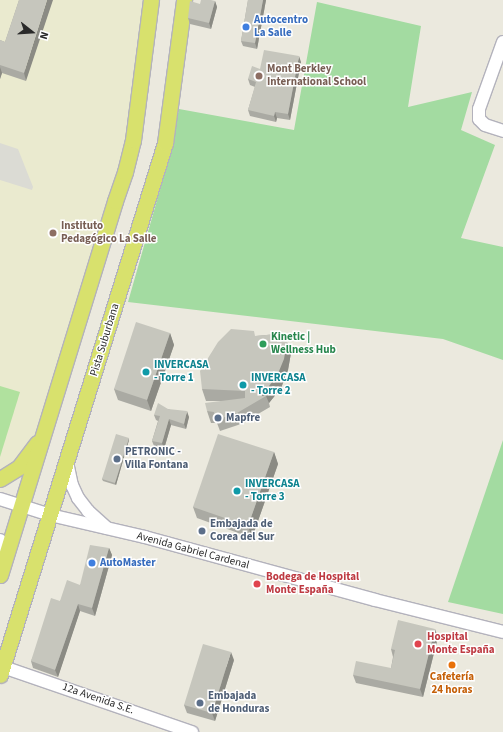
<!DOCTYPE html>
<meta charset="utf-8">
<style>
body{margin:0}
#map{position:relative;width:503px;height:732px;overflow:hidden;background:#ebe9de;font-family:"Source Sans 3",sans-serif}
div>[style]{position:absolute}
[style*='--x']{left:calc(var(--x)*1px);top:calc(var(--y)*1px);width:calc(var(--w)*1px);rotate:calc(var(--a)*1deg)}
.education>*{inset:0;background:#eaeacf}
.green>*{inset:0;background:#a3dba1}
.pitch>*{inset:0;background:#b0e19e}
.plaza>*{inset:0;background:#dbdbd4}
.roads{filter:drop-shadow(1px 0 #b3b2bc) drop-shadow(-1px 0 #b3b2bc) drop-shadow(0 1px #b3b2bc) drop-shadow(0 -1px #b3b2bc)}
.minor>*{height:12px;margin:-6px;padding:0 6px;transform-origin:6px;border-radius:6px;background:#fff}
.major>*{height:15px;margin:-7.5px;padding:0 7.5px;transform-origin:7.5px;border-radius:7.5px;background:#d8e16d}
.wall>*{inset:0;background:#aaaaa3}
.shaded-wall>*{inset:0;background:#8b8b84}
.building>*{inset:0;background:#c6c6bd}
.dots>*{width:11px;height:11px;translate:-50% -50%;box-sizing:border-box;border:2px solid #fff;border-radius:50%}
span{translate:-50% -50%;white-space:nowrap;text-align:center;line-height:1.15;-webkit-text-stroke:3px #fff;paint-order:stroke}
.shop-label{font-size:11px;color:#366cbe;font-weight:700}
.left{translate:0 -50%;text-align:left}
.education-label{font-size:11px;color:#785e54;font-weight:700}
.leisure-label{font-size:11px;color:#27864d;font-weight:700}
.street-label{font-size:11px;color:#2a2a2a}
.culture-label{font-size:11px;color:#0d838f;font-weight:700}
.service-label{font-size:11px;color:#4e5e75;font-weight:700}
.health-label{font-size:11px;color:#be3a42;font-weight:700}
.food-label{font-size:11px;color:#c56008;font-weight:700}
.north{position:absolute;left:12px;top:12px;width:40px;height:40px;-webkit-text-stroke:3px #fff;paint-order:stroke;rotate:107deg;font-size:11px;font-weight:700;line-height:16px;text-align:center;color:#2a2a2a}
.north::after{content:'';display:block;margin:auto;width:14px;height:18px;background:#2a2a2a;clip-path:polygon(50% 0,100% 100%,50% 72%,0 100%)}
</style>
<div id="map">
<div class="education">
<div style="clip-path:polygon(0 0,151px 0,133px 140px,49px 419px,0 479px)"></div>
</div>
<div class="green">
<div style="clip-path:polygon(317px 2px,421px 26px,408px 107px,472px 92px,461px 130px,495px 145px,461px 238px,503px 247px,503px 360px,443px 339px,128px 302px,169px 158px,179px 109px,294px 130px)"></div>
<div style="clip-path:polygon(503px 440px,503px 614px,448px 602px)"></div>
</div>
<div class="pitch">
<div style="clip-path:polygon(0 386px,20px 392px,0 457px)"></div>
</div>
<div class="plaza">
<div style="clip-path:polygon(0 143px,18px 149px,33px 187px,32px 190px,0 180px)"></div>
</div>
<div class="roads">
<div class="minor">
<div style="--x:503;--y:42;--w:71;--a:109.7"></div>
<div style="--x:479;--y:109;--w:10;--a:90"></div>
<div style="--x:479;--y:119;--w:8;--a:45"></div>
<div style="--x:485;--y:125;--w:19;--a:18"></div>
<div style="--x:67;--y:462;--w:24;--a:78"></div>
<div style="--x:72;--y:485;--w:14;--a:65"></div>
<div style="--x:78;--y:498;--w:16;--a:52"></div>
<div style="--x:88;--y:511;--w:25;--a:42"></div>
<div style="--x:0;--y:499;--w:52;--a:17.7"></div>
<div style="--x:50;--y:515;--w:98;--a:13"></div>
<div style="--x:145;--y:537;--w:238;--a:15.3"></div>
<div style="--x:375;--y:600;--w:132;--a:14"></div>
<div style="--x:0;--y:540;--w:23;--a:88"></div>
<div style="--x:3;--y:667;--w:200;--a:19"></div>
</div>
<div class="major">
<div style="--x:0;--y:479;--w:22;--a:-32"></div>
<div style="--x:19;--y:467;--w:30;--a:-53"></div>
<div style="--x:0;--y:575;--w:391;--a:-72.9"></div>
<div style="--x:115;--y:201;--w:31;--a:-71"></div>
<div style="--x:125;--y:172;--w:33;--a:-76"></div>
<div style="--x:133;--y:140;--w:141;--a:-82.7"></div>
<div style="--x:0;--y:675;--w:557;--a:-72.77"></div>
<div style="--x:165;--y:143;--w:144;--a:-82.4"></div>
</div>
</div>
<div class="wall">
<div style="clip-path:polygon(19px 0,26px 81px,2px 73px,0 79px,0 40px,5px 42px)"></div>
<div style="clip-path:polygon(248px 0,266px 0,257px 49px,243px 46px,241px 41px)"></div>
<div style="clip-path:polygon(215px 1px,217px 7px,211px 29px,190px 24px,188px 18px,200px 4px)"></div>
<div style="clip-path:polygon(301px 62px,290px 120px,277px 118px,276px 122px,250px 116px,248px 110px,255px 87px,250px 85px,248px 79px,260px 69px)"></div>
<div style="clip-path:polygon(170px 333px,174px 345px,151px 411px,118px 400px,114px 389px)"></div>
<div style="clip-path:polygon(277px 334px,279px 341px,291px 353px,288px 370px,281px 388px,269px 403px,270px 407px,241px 424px,220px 431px,217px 423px,211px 423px,207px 411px,222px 401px,206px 401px,202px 389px,256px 336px)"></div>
<div style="clip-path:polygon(168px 409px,189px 417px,186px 429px,171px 425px,164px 449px,154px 446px,152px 441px,158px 421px,156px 420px,154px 415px)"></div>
<div style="clip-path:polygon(129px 438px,129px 440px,116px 485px,103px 481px,102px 479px)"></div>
<div style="clip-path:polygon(274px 452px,278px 464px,252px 538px,197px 518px,193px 507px)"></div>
<div style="clip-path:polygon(109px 548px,112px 555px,95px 616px,80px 611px,58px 677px,33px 668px,31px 661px,60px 601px,80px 585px)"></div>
<div style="clip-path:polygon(438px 637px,423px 697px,356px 683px,353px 675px,391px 668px,393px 657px,391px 649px)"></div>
<div style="clip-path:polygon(234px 660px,215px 721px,187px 713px,184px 705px)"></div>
</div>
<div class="shaded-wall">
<div style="clip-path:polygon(47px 0,53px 0,26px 81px,24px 73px)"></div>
<div style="clip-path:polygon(263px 0,266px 0,257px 49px,255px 43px)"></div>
<div style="clip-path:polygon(215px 1px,217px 7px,211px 29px,209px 23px)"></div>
<div style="clip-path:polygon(299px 56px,301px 62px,290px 120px,288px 114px)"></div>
<div style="clip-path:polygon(0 67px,2px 73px,0 79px)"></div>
<div style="clip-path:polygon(275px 112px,277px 118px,276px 122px,274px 116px)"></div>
<div style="clip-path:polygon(170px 333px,174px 345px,151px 411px,147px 400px)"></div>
<div style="clip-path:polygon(287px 342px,291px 353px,288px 370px,281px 388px,269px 403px,266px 396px,261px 396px)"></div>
<div style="clip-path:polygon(187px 411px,189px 417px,186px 429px,184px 424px)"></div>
<div style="clip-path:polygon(169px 419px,171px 425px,164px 449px,162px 443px)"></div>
<div style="clip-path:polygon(129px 438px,129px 440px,116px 485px,115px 483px)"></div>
<div style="clip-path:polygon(274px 452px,278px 464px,252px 538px,248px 526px)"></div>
<div style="clip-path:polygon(109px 548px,112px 555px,95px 616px,92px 608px)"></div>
<div style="clip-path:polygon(78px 604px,80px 611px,58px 677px,55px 670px)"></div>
<div style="clip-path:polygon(435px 629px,438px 637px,423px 697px,420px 689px)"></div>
<div style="clip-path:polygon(231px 652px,234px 660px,215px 721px,212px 713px)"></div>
</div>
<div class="building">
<div style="clip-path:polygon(19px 0,47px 0,24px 73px,0 65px,0 40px,5px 42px)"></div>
<div style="clip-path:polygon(201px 0,211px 0,215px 1px,209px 23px,188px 18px,190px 1px,200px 4px)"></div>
<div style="clip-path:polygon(248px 0,263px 0,255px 43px,241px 41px)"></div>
<div style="clip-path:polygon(264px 50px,299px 56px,288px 114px,275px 112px,274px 116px,248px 110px,256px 82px,248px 79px,252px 66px,260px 69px)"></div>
<div style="clip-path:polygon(136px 322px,170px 333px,147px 400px,114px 389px)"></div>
<div style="clip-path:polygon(231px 329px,254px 331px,255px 336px,277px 334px,278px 340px,287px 342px,284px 359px,277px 376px,261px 396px,266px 396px,237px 413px,216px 420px,214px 412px,207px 411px,205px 403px,245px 398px,245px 391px,202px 389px,200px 371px,218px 342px)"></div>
<div style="clip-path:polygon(158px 403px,168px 409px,187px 411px,184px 424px,169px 419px,162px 443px,152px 441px,160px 416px,154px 415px)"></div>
<div style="clip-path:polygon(116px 434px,129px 438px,115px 483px,102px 479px)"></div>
<div style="clip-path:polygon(218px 434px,274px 452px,248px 526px,193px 507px)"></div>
<div style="clip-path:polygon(90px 545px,109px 548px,92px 608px,78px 604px,55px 670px,31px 661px,51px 598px,60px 601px,67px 580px,80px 585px)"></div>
<div style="clip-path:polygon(398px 620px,435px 629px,420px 689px,353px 675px,356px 661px,391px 668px,395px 650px,391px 649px)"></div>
<div style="clip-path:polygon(203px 644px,231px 652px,212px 713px,184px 705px)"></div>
</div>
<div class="dots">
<div style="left:246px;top:27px;background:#3f7fe0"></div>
<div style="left:259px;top:76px;background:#8d6e63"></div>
<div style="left:53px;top:233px;background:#8d6e63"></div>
<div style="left:263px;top:344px;background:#2e9e5b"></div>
<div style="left:146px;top:372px;background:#0f9aa8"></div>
<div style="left:243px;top:385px;background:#0f9aa8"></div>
<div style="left:218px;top:418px;background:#5c6f8a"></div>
<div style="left:117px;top:459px;background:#5c6f8a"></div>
<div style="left:237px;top:491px;background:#0f9aa8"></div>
<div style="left:202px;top:531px;background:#5c6f8a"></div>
<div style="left:92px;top:563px;background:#3f7fe0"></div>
<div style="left:257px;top:584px;background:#e0444e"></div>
<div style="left:418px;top:644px;background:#e0444e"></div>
<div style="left:452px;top:665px;background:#e8710a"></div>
<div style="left:200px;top:703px;background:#5c6f8a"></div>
</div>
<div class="shop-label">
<span class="left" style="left:254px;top:27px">Autocentro<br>La Salle</span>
<span class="left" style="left:100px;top:563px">AutoMaster</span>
</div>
<div class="education-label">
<span class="left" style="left:267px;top:76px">Mont Berkley<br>International School</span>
<span class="left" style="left:61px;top:233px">Instituto<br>Pedagógico La Salle</span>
</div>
<div class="leisure-label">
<span class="left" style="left:271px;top:344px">Kinetic |<br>Wellness Hub</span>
</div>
<div class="street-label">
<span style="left:105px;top:340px;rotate:-73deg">Pista Suburbana</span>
<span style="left:193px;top:551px;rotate:15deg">Avenida Gabriel Cardenal</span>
<span style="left:98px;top:699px;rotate:19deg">12a Avenida S.E.</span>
</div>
<div class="culture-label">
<span class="left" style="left:154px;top:372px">INVERCASA<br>- Torre 1</span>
<span class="left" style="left:251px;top:385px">INVERCASA<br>- Torre 2</span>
<span class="left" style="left:245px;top:491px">INVERCASA<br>- Torre 3</span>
</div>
<div class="service-label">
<span class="left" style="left:226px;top:418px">Mapfre</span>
<span class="left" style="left:125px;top:459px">PETRONIC -<br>Villa Fontana</span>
<span class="left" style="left:210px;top:531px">Embajada de<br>Corea del Sur</span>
<span class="left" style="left:208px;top:703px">Embajada<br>de Honduras</span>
</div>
<div class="health-label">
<span class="left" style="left:266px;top:584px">Bodega de Hospital<br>Monte España</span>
<span class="left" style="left:427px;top:644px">Hospital<br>Monte España</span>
</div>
<div class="food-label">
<span style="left:452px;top:684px">Cafetería<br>24 horas</span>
</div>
<div class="north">N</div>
</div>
